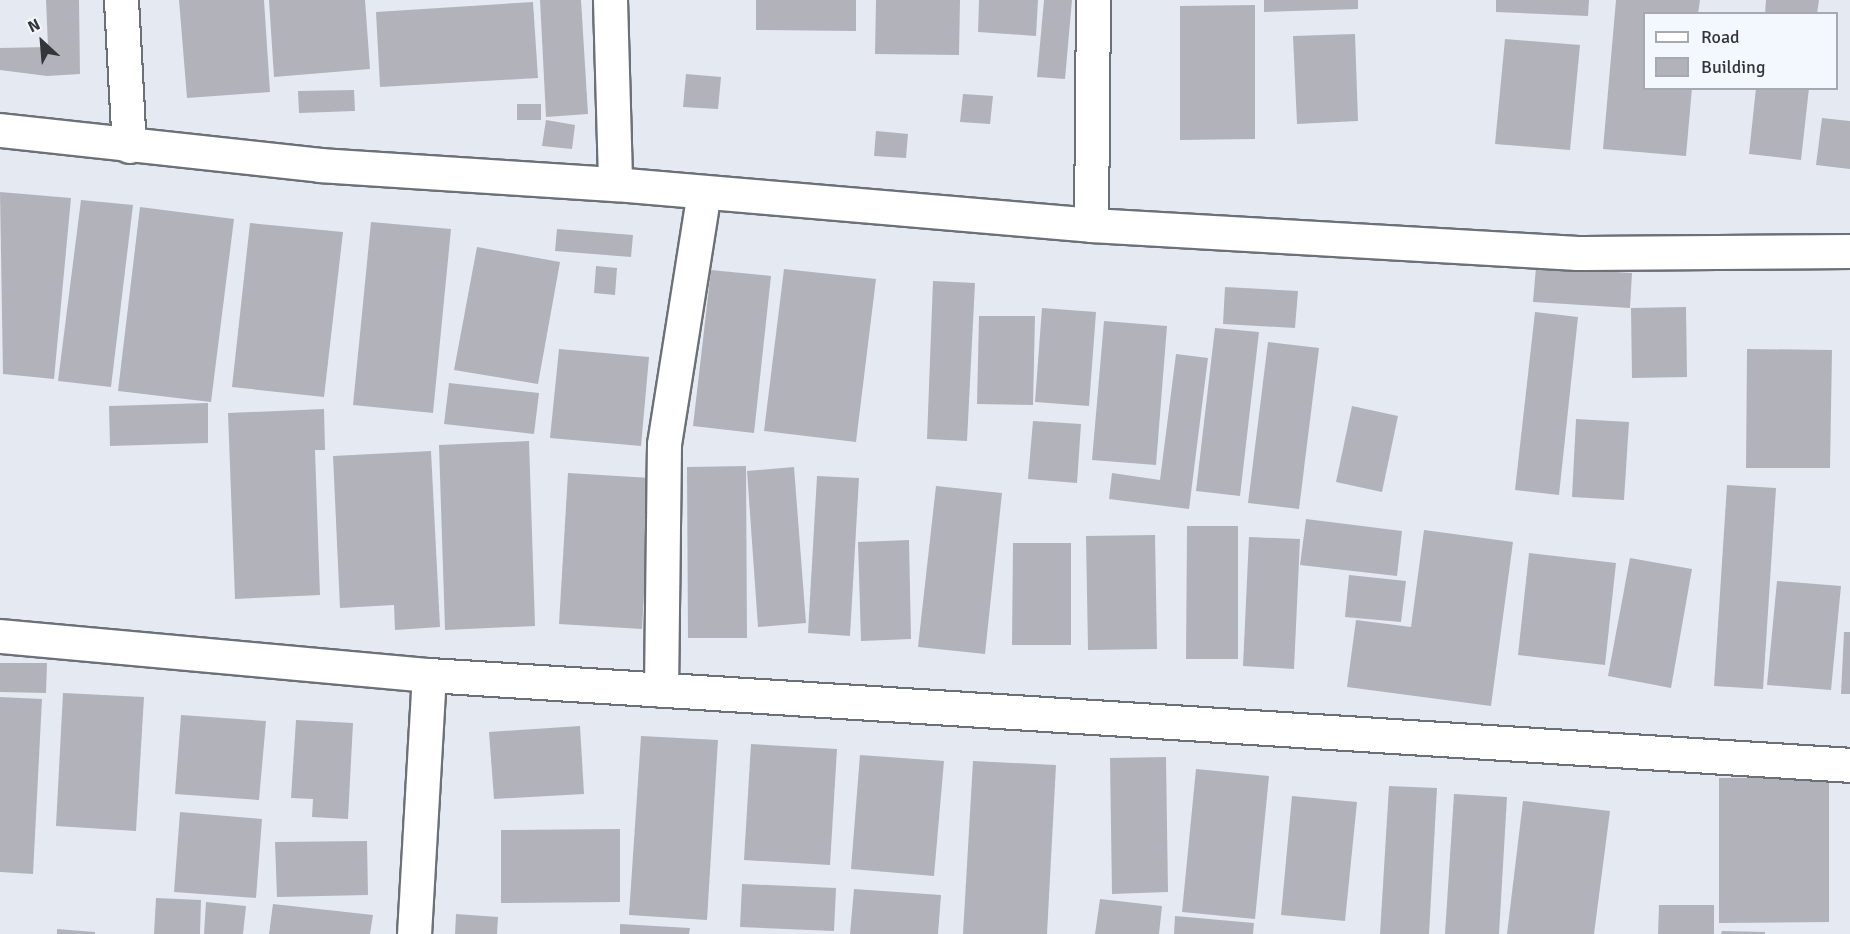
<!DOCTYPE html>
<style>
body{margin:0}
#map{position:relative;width:1850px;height:934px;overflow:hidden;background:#e5eaf2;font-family:Signika,sans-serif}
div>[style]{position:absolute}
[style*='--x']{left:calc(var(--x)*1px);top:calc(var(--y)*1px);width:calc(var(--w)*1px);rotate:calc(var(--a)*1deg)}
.building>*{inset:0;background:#b2b2bb}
.roads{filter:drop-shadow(2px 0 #6c7178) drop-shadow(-2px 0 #6c7178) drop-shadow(0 2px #6c7178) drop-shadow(0 -2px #6c7178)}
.minor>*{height:33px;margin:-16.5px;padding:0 16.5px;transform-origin:16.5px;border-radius:16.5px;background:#fff}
span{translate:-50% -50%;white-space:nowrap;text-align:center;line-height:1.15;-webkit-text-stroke:5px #f3f7fe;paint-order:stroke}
.legend{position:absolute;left:1643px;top:12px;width:195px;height:78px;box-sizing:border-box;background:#f3f7fe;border:2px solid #a6a9af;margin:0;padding:8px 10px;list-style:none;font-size:18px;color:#333538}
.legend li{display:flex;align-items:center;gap:12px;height:30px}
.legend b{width:30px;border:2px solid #a6a9af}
.north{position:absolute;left:12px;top:12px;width:60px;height:60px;-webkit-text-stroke:4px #f3f7fe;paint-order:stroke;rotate:334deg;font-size:16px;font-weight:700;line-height:24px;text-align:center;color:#333538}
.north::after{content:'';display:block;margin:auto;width:21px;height:27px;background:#333538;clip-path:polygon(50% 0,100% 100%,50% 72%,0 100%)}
</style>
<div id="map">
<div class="building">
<div style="clip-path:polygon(46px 0,79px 0,80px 74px,47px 76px,0 70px,0 48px,48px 47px)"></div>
<div style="clip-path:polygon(179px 0,264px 0,270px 92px,187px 98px)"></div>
<div style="clip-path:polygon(269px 0,365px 0,370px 69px,274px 77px)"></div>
<div style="clip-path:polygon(540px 0,581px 0,588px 114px,546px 117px)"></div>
<div style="clip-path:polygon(756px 0,856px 0,856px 31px,756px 30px)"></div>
<div style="clip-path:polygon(876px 0,960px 0,959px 55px,875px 54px)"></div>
<div style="clip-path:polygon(979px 0,1038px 0,1036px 36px,978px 32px)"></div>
<div style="clip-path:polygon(1044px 0,1072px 0,1065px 79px,1037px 77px)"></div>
<div style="clip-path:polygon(1264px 0,1358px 0,1358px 9px,1264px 12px)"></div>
<div style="clip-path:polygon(1496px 0,1589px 0,1588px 16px,1496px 12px)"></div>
<div style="clip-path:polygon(1616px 0,1700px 0,1698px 14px,1644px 14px,1644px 88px,1692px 88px,1686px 156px,1603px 149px)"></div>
<div style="clip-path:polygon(1766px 0,1819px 0,1817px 14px,1765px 14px)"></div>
<div style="clip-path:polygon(533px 2px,538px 78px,380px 87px,376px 12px)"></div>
<div style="clip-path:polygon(1255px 5px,1255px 139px,1180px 140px,1180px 6px)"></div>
<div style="clip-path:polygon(1355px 34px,1358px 121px,1297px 124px,1293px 36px)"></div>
<div style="clip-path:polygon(1505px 39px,1580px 45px,1570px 150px,1495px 144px)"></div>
<div style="clip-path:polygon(686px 74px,721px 77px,718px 109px,683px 107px)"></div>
<div style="clip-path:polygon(1756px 88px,1809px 88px,1801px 160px,1749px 154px)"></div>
<div style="clip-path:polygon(354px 90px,355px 111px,299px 113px,298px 91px)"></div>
<div style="clip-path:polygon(963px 94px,993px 96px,990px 124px,960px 122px)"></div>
<div style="clip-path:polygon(517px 104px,541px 104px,541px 120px,517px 120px)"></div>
<div style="clip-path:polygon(1822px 118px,1850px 121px,1850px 169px,1816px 165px)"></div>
<div style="clip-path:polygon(546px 120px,575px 125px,572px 149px,542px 146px)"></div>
<div style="clip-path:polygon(876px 131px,908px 134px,906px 158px,874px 156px)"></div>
<div style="clip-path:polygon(0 192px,71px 198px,54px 379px,3px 374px)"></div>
<div style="clip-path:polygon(81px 200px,133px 205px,111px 387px,58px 381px)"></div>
<div style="clip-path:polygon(140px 207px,234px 219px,211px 402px,118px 391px)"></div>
<div style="clip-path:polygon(371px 222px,451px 229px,433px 413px,353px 405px)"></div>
<div style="clip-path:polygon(250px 223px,343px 232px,324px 397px,232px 387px)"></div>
<div style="clip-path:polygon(557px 229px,633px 235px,631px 257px,555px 251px)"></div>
<div style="clip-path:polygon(477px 247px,560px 262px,538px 384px,454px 370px)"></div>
<div style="clip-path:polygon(596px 266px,617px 268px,615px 295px,594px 293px)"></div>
<div style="clip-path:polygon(1536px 267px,1632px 273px,1630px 308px,1533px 302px)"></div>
<div style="clip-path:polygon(784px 269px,876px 279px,856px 442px,764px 431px)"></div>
<div style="clip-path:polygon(711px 270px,771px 276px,754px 433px,693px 426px)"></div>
<div style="clip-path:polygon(933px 281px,975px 283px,967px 441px,927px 439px)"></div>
<div style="clip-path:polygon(1225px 287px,1298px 291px,1295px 328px,1223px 324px)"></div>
<div style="clip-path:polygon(1686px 307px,1687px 377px,1632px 378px,1631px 308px)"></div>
<div style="clip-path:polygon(1042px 308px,1096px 312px,1089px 406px,1035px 402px)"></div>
<div style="clip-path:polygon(1535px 312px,1578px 317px,1559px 495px,1515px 490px)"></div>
<div style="clip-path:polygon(979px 316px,1035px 316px,1033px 405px,977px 404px)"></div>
<div style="clip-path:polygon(1104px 321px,1167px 326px,1156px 465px,1092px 460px)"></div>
<div style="clip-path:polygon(1215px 328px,1259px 332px,1240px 496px,1196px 491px)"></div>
<div style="clip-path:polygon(1268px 342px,1319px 348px,1299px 509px,1248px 503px)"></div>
<div style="clip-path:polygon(559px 349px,649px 357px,641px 446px,550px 438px)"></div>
<div style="clip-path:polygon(1747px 349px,1832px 350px,1830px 468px,1746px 468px)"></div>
<div style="clip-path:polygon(1176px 354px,1208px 358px,1189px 509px,1109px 499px,1112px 473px,1160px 480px)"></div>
<div style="clip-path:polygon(449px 383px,539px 393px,534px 434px,444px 424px)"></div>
<div style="clip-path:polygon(208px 403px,208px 443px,110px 446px,109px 406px)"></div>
<div style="clip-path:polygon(1352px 406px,1398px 416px,1382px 492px,1336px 482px)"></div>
<div style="clip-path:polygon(324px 409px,325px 450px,315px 450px,320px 595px,235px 599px,228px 413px)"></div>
<div style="clip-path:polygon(1576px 419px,1629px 422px,1624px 500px,1572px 497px)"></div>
<div style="clip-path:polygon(1033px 421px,1081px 424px,1077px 483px,1028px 479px)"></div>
<div style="clip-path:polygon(529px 441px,535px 626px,445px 630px,439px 445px)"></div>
<div style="clip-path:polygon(431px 451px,440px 627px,395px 630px,394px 605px,340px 608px,333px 456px)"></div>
<div style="clip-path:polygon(746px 466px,747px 638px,688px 638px,687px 467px)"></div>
<div style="clip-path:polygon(794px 467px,806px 623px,758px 627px,747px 471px)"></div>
<div style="clip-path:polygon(568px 473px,651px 478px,642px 629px,559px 624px)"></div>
<div style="clip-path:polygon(817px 476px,859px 478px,850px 636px,808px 633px)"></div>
<div style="clip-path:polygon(1727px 485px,1776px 488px,1763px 689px,1714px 686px)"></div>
<div style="clip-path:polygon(936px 486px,1002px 493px,985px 654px,918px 647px)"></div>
<div style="clip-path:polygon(1306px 519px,1402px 531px,1397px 576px,1300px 565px)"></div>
<div style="clip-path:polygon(1187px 526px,1238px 526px,1238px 659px,1186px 659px)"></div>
<div style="clip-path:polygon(1424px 530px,1513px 542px,1491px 706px,1347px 687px,1356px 620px,1411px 627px)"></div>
<div style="clip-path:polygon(1155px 535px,1157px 649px,1088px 650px,1086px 536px)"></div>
<div style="clip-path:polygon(1249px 537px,1300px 539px,1294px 669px,1243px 666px)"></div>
<div style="clip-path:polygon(909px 540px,911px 639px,861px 641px,858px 542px)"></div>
<div style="clip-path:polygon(1013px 543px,1071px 543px,1071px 645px,1012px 645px)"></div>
<div style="clip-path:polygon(1529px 553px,1616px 563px,1605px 665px,1518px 655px)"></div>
<div style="clip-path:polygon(1630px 558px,1692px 569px,1671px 688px,1608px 676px)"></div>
<div style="clip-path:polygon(1349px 575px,1406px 581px,1401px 622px,1345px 617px)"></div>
<div style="clip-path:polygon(1777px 581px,1841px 586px,1831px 690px,1767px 685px)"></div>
<div style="clip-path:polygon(1844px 632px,1850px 632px,1850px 694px,1841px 694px)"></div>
<div style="clip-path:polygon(0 663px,47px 663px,46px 693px,0 692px)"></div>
<div style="clip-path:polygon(63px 693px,144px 697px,136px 831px,56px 826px)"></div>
<div style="clip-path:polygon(0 697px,42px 699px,33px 874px,0 872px)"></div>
<div style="clip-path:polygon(181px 715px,266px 721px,259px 800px,175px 794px)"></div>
<div style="clip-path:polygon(296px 720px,353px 723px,348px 819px,312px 817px,313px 799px,291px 798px)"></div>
<div style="clip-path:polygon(580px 726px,584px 794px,494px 799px,489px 732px)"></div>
<div style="clip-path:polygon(641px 736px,718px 740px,707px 920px,629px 915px)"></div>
<div style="clip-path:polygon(751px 744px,837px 749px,830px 865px,744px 860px)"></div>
<div style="clip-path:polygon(860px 755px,944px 761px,934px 876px,851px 869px)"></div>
<div style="clip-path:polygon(1166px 757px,1168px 892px,1112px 894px,1110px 758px)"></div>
<div style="clip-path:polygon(973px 761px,1056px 765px,1047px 934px,963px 934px)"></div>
<div style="clip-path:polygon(1196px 769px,1269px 776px,1255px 919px,1182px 912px)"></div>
<div style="clip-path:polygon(1829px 777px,1829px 922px,1719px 923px,1719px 778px)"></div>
<div style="clip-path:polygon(1389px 786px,1437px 788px,1429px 934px,1380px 934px)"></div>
<div style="clip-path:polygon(1454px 794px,1507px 797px,1499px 934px,1445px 934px)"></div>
<div style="clip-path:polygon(1292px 796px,1357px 802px,1345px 921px,1281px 915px)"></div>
<div style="clip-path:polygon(1523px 801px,1610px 811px,1594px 934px,1507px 934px)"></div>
<div style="clip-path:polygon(180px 812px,262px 819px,256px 898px,174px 892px)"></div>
<div style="clip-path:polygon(620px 829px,620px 902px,501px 903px,501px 830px)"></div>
<div style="clip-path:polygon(367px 841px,368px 895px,277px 897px,275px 842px)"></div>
<div style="clip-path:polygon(742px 884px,836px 888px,834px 931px,740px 927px)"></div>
<div style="clip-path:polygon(854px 889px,941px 895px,938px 934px,850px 934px)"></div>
<div style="clip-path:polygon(156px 898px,201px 900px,200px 934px,154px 934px)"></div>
<div style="clip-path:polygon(1100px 899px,1162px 906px,1159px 934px,1095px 934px)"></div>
<div style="clip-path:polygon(206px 902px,246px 906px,243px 934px,204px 934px)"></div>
<div style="clip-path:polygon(273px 904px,373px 915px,370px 934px,269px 934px)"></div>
<div style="clip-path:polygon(1659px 905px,1714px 905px,1714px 934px,1658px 934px)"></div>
<div style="clip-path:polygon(456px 914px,498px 917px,497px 934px,455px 934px)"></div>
<div style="clip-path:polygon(1175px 916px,1254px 923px,1253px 934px,1174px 934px)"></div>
<div style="clip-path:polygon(620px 924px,690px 928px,689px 934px,620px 934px)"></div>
<div style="clip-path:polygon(57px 929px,95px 932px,95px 934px,57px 934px)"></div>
<div style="clip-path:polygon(1722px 931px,1765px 932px,1765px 934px,1721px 934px)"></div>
</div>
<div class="roads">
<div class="minor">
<div style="--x:121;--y:0;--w:146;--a:86.9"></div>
<div style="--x:610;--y:0;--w:184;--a:88.4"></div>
<div style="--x:0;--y:130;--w:322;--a:6.2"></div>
<div style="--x:320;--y:165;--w:296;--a:3.7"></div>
<div style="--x:615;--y:184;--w:478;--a:4.9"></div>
<div style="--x:1091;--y:225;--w:487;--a:3.3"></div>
<div style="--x:1577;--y:253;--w:273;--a:-0.4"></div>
<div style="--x:1091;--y:225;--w:225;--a:-89.5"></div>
<div style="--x:0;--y:636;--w:431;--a:5.2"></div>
<div style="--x:429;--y:675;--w:1424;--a:3.62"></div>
<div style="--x:661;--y:690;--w:246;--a:-89.3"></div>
<div style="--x:664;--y:444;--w:255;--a:-81"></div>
<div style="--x:414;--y:934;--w:259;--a:-86.7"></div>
</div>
</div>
<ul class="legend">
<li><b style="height:8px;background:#fff"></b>Road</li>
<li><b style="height:16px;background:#b2b2bb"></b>Building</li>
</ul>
<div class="north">N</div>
</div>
